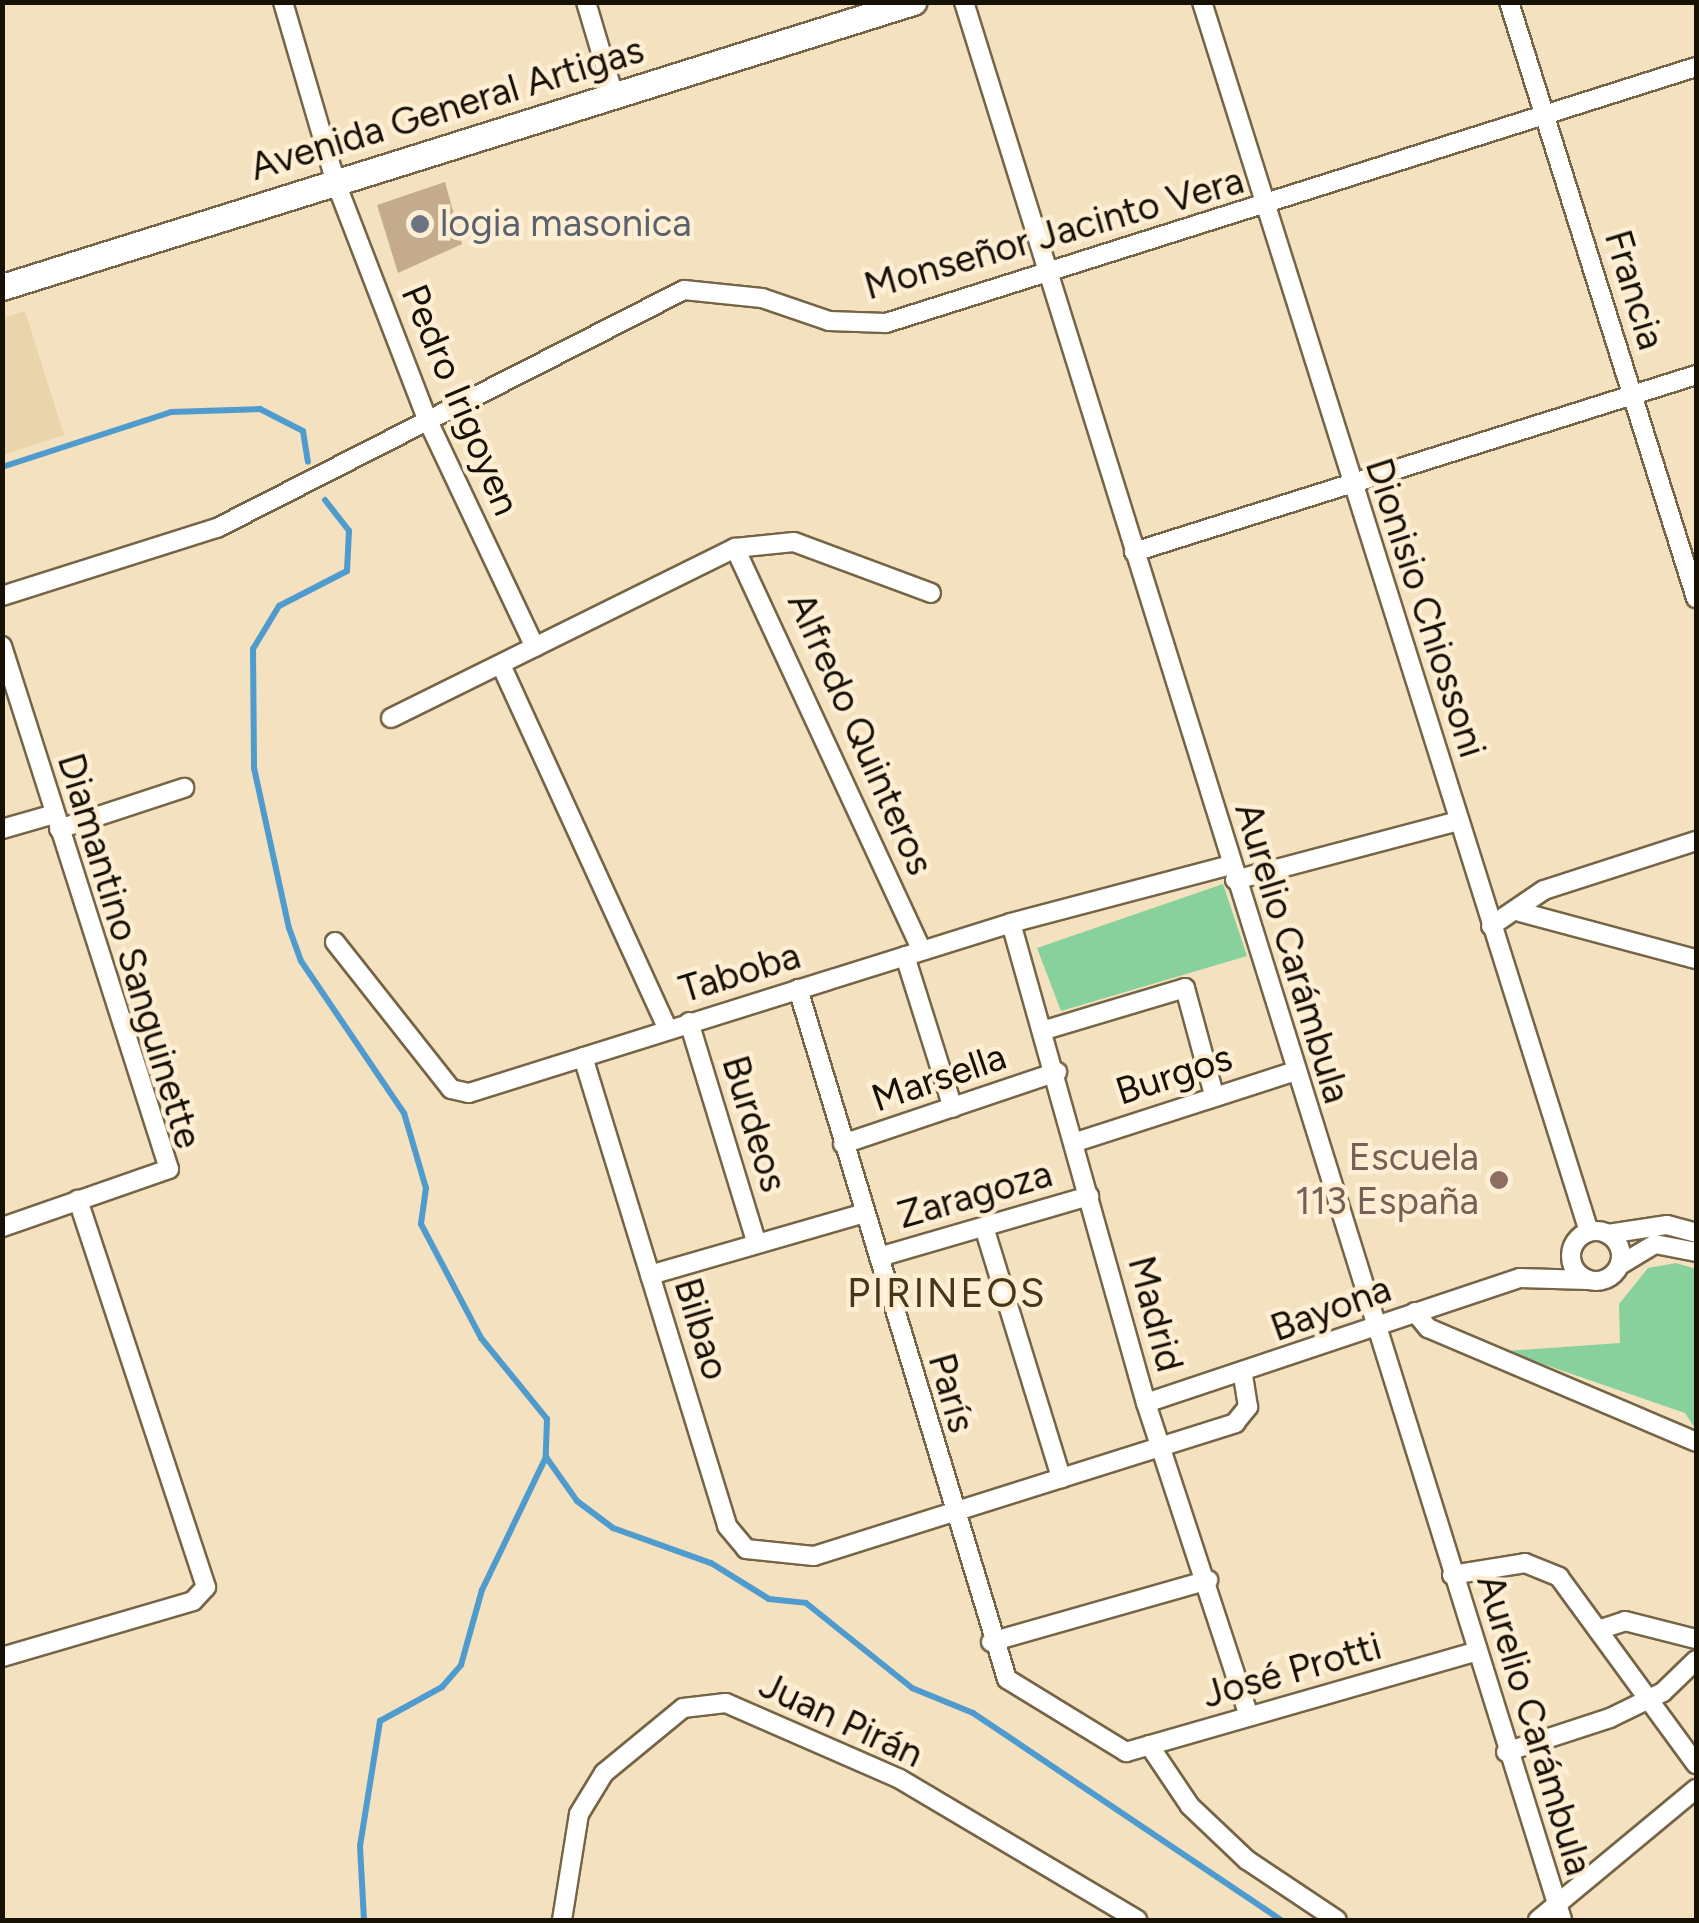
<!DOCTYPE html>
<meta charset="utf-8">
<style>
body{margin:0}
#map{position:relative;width:1699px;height:1923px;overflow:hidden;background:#f3e1bf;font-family:Figtree,sans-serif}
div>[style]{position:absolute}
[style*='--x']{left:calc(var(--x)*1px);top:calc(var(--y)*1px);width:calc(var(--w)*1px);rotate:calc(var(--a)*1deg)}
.built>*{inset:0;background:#ead4ab}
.green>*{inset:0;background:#88d19d}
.stream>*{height:6px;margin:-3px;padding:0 3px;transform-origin:3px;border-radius:3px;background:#4f9bce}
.building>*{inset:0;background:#c4ab8e}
.roads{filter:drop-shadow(2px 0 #756546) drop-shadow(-2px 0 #756546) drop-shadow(0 2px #756546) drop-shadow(0 -2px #756546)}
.minor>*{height:18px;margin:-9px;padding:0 9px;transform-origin:9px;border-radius:9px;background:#fff}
.minor>.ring{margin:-9px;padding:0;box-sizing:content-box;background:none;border:18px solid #fff;border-radius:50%}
.secondary>*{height:25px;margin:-12.5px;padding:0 12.5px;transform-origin:12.5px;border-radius:12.5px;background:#fff}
.dots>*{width:28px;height:28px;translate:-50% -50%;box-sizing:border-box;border:5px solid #feefd4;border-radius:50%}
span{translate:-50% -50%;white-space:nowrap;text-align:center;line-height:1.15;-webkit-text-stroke:9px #feefd4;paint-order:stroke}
.street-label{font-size:38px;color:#171005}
.worship-label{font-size:38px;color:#5b616d}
.left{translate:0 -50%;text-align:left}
.education-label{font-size:38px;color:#785e54}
.right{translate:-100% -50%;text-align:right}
.neighbourhood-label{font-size:40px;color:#46371a;letter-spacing:2.5px}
.frame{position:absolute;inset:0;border:5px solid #171005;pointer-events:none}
</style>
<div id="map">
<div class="built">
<div style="clip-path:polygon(25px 311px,64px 435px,3px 455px,3px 318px)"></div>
</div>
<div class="green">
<div style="clip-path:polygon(1223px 884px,1247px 956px,1061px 1011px,1037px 948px)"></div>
<div style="clip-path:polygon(1676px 1263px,1696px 1269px,1696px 1430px,1685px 1413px,1505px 1351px,1620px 1343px,1619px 1304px,1648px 1268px)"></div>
</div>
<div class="stream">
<div style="--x:2;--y:467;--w:178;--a:-18"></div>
<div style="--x:171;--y:412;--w:89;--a:-1.9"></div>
<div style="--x:260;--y:409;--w:48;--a:27.1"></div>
<div style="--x:303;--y:431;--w:31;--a:81"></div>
<div style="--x:325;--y:500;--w:39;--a:52"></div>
<div style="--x:349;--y:531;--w:40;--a:92.9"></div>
<div style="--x:347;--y:571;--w:76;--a:152.8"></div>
<div style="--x:279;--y:606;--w:50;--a:121.2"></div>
<div style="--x:253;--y:649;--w:119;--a:89.5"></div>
<div style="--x:254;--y:768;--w:164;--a:77.7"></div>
<div style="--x:289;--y:928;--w:35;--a:70"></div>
<div style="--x:301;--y:961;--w:184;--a:55.9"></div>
<div style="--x:404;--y:1113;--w:78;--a:73.7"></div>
<div style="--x:426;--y:1188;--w:36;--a:98"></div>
<div style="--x:421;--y:1224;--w:129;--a:62.2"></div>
<div style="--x:481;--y:1338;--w:104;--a:50.8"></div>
<div style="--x:547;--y:1419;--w:38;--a:92"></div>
<div style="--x:546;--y:1457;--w:54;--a:54.8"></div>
<div style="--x:577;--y:1501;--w:45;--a:36.9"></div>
<div style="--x:613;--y:1528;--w:104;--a:19.7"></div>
<div style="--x:711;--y:1563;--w:68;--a:31.8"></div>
<div style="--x:769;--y:1599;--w:37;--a:6"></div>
<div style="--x:806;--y:1603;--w:136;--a:38.7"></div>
<div style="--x:912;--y:1688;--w:66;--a:22.3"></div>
<div style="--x:973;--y:1713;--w:371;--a:33.9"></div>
<div style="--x:364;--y:1920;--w:74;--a:-93.1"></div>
<div style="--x:360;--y:1846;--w:127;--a:-80.9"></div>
<div style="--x:380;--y:1721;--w:71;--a:-28.7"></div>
<div style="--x:442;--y:1687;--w:29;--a:-49"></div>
<div style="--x:461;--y:1665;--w:78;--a:-74.4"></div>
<div style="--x:482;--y:1590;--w:148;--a:-64.3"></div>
</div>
<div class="building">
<div style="clip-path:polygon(445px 182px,462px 244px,398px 273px,377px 205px)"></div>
</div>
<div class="roads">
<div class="minor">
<div style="--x:283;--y:2;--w:189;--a:73.7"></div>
<div style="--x:336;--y:183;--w:255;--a:68.9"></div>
<div style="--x:428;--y:421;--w:250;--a:64.7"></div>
<div style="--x:586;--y:2;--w:98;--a:73.4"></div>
<div style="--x:964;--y:2;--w:2009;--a:72.68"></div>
<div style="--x:1202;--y:2;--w:1289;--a:72.53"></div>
<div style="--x:1509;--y:2;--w:625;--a:72.58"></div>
<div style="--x:735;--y:548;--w:443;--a:65.1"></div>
<div style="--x:1134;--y:552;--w:589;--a:-17.48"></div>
<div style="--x:2;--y:596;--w:225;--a:-17.6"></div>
<div style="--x:217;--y:528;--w:524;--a:-27.01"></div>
<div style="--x:684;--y:290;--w:78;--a:5.9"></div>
<div style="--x:762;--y:298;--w:71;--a:18.9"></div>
<div style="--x:829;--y:321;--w:57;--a:2"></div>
<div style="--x:886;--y:323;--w:849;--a:-17.54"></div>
<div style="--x:2;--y:646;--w:549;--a:72.29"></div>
<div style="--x:169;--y:1169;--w:177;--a:160.8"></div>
<div style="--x:501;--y:665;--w:400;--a:65.4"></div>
<div style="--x:391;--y:718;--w:384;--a:-26.3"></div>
<div style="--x:735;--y:548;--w:59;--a:-5.8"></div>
<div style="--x:794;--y:542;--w:146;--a:20.4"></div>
<div style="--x:2;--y:829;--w:54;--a:-16.1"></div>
<div style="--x:59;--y:829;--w:132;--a:-18.2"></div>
<div style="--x:1235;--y:880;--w:232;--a:-14.8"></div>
<div style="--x:1520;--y:912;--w:182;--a:15"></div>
<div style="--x:1011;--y:923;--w:499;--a:74.3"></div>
<div style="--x:1146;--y:1403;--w:330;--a:71.8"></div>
<div style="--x:1491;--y:926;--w:64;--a:-34.2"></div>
<div style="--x:1544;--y:890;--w:160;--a:-17.9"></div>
<div style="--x:335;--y:942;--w:187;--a:51.7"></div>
<div style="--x:451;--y:1089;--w:18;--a:13"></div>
<div style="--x:469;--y:1093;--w:568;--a:-17.41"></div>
<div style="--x:1011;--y:923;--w:228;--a:-14.8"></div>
<div style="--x:905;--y:956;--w:159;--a:72.5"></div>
<div style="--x:798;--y:989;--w:721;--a:73.15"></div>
<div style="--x:1007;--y:1679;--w:140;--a:31.5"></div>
<div style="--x:1126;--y:1752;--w:363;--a:-16"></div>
<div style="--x:689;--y:1022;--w:232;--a:73"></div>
<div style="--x:1045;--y:1030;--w:146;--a:-16.7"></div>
<div style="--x:1185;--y:988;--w:111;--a:74.8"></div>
<div style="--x:583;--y:1057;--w:491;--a:72.9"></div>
<div style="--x:727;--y:1526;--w:30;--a:50"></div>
<div style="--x:746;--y:1549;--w:68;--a:5.9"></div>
<div style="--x:814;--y:1556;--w:442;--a:-17.5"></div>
<div style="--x:1235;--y:1423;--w:21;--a:-51"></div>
<div style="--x:1248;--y:1407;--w:32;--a:-99"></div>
<div style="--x:1076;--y:1142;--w:228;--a:-17.9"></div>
<div style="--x:843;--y:1144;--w:226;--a:-18.6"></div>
<div style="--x:984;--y:1227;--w:263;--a:72.9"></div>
<div class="ring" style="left:1571px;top:1231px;width:32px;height:32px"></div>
<div style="--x:1608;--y:1234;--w:60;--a:-8.7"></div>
<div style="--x:1667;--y:1225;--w:30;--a:15"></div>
<div style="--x:879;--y:1257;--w:219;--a:-16.2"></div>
<div style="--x:1620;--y:1265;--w:41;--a:-31"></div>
<div style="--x:1655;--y:1244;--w:42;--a:11"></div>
<div style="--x:650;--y:1275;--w:224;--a:-16.1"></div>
<div style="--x:1415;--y:1312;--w:21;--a:51"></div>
<div style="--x:1428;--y:1328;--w:291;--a:23"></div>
<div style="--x:1146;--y:1403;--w:394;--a:-18.5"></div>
<div style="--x:1520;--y:1278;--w:68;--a:1.7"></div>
<div style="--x:1452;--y:1575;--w:74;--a:-9.3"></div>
<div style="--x:1525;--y:1563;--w:37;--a:22"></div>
<div style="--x:1559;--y:1577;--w:232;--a:53.8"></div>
<div style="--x:1598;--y:1630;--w:28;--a:-18"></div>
<div style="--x:1625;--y:1621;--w:73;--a:14.2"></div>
<div style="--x:991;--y:1642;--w:226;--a:-15.9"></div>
<div style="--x:2;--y:1657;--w:199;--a:-16.3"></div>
<div style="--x:193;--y:1601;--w:19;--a:-47"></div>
<div style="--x:206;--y:1587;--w:408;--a:-108.3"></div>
<div style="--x:1149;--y:1745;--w:73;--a:56.1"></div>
<div style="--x:1190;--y:1806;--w:79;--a:43.5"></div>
<div style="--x:1247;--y:1860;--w:108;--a:33.7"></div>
<div style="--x:1506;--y:1752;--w:109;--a:-18.1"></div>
<div style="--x:1610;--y:1718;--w:59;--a:-26.1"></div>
<div style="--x:1663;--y:1692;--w:46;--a:-44.1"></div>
<div style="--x:562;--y:1920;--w:107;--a:-80.9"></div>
<div style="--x:579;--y:1814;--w:48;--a:-58.6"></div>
<div style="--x:604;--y:1773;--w:102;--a:-39.4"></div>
<div style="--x:683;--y:1708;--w:43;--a:-6.6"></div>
<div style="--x:726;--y:1703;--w:190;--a:23.6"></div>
<div style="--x:900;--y:1779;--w:276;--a:30.7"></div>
<div style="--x:1538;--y:1920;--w:205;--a:-39.7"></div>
</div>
<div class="secondary">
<div style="--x:2;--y:287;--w:955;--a:-17.37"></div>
</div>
</div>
<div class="dots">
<div style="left:420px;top:224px;background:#6b7280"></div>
<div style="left:1499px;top:1180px;background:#8d6e63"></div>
</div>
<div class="street-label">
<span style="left:447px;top:109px;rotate:-17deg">Avenida General Artigas</span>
<span style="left:1054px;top:234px;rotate:-16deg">Monseñor Jacinto Vera</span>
<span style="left:1634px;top:290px;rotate:73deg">Francia</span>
<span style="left:460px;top:400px;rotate:67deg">Pedro Irigoyen</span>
<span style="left:1425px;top:608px;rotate:72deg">Dionisio Chiossoni</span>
<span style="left:860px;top:734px;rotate:66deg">Alfredo Quinteros</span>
<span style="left:129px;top:951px;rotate:73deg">Diamantino Sanguinette</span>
<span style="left:1292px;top:953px;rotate:73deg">Aurelio Carámbula</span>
<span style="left:740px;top:973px;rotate:-17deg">Taboba</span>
<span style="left:1174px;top:1075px;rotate:-18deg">Burgos</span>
<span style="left:939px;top:1078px;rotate:-19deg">Marsella</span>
<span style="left:754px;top:1124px;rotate:73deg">Burdeos</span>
<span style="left:975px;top:1195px;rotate:-16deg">Zaragoza</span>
<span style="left:1331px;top:1309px;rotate:-20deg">Bayona</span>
<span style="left:1155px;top:1314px;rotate:75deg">Madrid</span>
<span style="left:701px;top:1329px;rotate:73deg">Bilbao</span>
<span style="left:951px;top:1393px;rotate:74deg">París</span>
<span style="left:1292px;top:1671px;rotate:-16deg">José Protti</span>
<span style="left:841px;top:1720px;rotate:25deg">Juan Pirán</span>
<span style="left:1534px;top:1725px;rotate:73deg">Aurelio Carámbula</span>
</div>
<div class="worship-label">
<span class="left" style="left:440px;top:224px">logia masonica</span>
</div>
<div class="education-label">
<span class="right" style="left:1479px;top:1180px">Escuela<br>113 España</span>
</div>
<div class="neighbourhood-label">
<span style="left:947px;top:1293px">PIRINEOS</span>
</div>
<div class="frame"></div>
</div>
